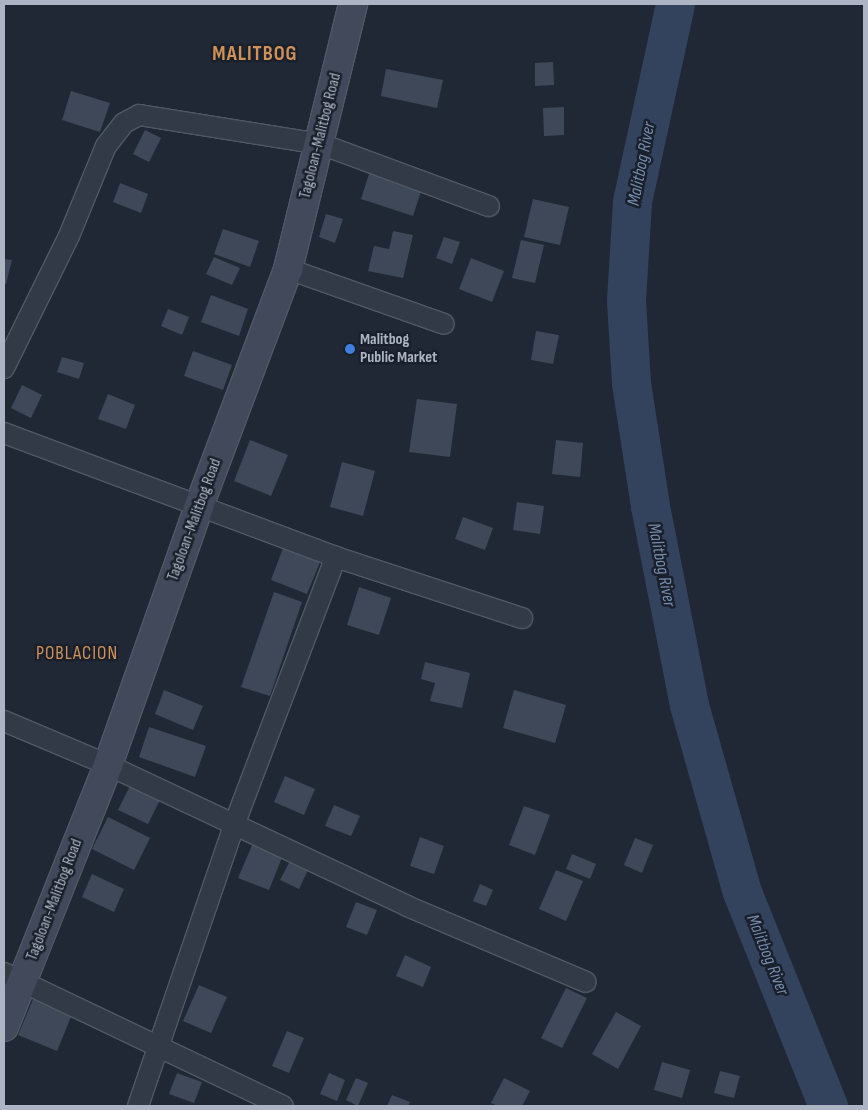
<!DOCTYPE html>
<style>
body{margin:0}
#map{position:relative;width:868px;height:1110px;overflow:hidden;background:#202836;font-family:"Sofia Sans Condensed",sans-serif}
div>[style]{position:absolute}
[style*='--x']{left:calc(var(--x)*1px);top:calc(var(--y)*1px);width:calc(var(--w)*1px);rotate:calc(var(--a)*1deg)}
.river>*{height:39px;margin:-19.5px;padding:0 19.5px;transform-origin:19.5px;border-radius:19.5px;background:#33435e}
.building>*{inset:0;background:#3e4859}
.roads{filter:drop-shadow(1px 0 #505865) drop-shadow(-1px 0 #505865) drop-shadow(0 1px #505865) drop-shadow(0 -1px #505865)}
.street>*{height:20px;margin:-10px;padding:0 10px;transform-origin:10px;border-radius:10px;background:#333a47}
.secondary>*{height:28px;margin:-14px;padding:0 14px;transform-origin:14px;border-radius:14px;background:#41495a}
.dots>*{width:14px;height:14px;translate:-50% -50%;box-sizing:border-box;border:2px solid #19202b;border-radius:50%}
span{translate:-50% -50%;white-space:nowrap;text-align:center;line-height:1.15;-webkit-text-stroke:5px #19202b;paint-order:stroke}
.street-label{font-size:16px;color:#adb5c4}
.poi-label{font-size:16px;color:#adb5c4;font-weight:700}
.left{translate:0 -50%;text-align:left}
.water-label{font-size:18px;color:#758bac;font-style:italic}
.quarter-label{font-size:19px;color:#d1925a;letter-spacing:1px}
.district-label{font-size:21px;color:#d1925a;font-weight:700;letter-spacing:1px}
.frame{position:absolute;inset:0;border:5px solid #adb5c4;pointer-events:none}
</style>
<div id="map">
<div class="river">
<div style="--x:675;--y:4;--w:203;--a:102.3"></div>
<div style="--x:632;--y:202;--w:99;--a:93.5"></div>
<div style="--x:626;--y:301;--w:82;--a:86.5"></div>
<div style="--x:631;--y:383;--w:124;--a:81.2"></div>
<div style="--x:650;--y:506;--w:203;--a:78.9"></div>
<div style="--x:689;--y:705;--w:194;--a:74.2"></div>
<div style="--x:742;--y:892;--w:231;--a:68.1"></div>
</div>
<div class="building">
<div style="clip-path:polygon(553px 62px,554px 85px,535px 86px,535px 63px)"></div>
<div style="clip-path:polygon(386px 69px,443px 80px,437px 108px,381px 96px)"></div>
<div style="clip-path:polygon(71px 91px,110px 103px,100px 132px,62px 120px)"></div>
<div style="clip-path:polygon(564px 107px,564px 135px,544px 136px,543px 108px)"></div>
<div style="clip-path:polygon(145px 130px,161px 138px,149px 162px,133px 154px)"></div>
<div style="clip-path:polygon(370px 171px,422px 188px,413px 216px,361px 199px)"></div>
<div style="clip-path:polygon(120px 183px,148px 194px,141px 213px,113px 202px)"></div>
<div style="clip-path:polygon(533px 199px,569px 207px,560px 245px,524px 237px)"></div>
<div style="clip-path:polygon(326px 214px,343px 219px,335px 243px,319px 237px)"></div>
<div style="clip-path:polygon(223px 229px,259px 241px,250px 267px,214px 254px)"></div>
<div style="clip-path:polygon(393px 231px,413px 235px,403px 278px,368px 271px,374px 246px,389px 249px)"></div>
<div style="clip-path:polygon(444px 237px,460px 242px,452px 264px,436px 258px)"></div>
<div style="clip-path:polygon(521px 240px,544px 245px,535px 283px,512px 278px)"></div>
<div style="clip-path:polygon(214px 257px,240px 268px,232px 285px,206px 274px)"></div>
<div style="clip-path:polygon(471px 258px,504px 271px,492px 302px,459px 289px)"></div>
<div style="clip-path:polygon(4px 259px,12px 260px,6px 284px,4px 284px)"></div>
<div style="clip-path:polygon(211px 295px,248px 309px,239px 336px,201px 322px)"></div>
<div style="clip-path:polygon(168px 309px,189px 317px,182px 335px,161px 326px)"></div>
<div style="clip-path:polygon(536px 331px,559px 335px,553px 364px,531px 360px)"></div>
<div style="clip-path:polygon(193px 351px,232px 365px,223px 390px,184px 376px)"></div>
<div style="clip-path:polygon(62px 357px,84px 363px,79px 379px,57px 372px)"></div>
<div style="clip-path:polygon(22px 385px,42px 395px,31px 418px,11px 408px)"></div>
<div style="clip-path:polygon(108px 394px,135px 405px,126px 429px,98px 419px)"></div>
<div style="clip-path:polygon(417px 399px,457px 404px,450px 457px,409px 452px)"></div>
<div style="clip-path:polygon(250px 440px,288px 455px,271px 496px,234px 481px)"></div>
<div style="clip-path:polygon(556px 440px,583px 443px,580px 477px,552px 474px)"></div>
<div style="clip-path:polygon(342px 462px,375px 471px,363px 516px,330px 507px)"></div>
<div style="clip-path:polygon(517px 502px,544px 506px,540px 534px,513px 530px)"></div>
<div style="clip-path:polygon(463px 517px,493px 528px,485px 550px,455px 539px)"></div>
<div style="clip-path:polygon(283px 548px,320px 562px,307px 594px,271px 580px)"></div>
<div style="clip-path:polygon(359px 587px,391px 598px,379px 635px,347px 625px)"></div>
<div style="clip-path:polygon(274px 592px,302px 602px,270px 696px,241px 687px)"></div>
<div style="clip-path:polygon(425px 662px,470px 673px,462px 708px,430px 701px,435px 683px,421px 679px)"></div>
<div style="clip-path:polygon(164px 690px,203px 706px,193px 730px,155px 714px)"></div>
<div style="clip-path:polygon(514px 690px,566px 705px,555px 743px,503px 728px)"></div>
<div style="clip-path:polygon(149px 727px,206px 746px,195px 777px,139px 757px)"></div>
<div style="clip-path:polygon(285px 776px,315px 789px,304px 815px,274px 802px)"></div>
<div style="clip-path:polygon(132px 782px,162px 796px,148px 824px,118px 810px)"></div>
<div style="clip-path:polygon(334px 805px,360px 816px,351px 836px,325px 826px)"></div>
<div style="clip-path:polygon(524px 806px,550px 815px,535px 855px,509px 845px)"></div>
<div style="clip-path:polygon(108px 817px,150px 838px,134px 870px,92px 849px)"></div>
<div style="clip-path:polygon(420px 837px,444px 846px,434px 874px,410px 866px)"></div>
<div style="clip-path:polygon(635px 838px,653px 845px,642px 873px,624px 865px)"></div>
<div style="clip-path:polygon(253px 843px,283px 855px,269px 890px,238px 878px)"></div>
<div style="clip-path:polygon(572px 854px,596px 864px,590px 879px,566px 869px)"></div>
<div style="clip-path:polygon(292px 857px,310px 866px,299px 889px,280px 880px)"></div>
<div style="clip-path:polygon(556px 870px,583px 881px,566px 921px,539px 909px)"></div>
<div style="clip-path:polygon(92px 874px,124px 889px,114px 912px,82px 897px)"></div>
<div style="clip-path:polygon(480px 884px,493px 890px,486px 906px,473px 901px)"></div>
<div style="clip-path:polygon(356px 902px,377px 910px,367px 935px,346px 927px)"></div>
<div style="clip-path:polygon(405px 955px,431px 967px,423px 987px,396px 976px)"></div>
<div style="clip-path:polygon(199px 985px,227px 997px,211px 1033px,183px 1021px)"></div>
<div style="clip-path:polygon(566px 988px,587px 998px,562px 1048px,541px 1038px)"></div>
<div style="clip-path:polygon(34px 997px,73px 1012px,57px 1051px,18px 1035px)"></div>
<div style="clip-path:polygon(616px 1012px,641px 1026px,618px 1069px,592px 1054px)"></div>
<div style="clip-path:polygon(287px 1031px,304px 1038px,289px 1073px,272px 1066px)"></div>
<div style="clip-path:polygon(662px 1062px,690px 1070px,682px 1098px,654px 1090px)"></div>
<div style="clip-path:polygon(720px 1071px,740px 1076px,734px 1098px,714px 1093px)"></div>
<div style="clip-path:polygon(177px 1073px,202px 1082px,194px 1103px,169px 1094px)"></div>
<div style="clip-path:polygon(329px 1073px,345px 1080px,337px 1101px,320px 1094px)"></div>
<div style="clip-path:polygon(356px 1078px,368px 1083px,358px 1106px,346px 1100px)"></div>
<div style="clip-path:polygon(504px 1078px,530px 1091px,522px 1106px,498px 1106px,491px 1103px)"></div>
<div style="clip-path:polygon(392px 1095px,410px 1102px,408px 1106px,387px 1106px)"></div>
</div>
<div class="roads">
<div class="street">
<div style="--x:288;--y:269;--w:165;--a:19.4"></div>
<div style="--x:4;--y:368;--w:147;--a:-63.8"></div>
<div style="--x:69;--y:236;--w:97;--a:-67.7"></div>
<div style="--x:106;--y:146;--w:29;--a:-52"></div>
<div style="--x:124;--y:123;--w:17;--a:-28"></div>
<div style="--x:139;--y:115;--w:184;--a:9.1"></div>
<div style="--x:321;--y:144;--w:179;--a:20.3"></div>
<div style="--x:4;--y:433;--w:354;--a:20.5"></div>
<div style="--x:336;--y:557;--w:196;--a:18.2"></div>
<div style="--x:4;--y:721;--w:113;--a:22.9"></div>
<div style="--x:108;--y:765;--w:331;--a:25.2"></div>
<div style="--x:407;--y:906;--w:194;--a:23"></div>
<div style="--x:4;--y:973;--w:309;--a:25.5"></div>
<div style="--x:138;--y:1106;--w:297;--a:-71.1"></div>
<div style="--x:234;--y:825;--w:287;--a:-69.2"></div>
</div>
<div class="secondary">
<div style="--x:4;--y:1027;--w:282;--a:-68.3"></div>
<div style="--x:108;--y:765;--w:275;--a:-70.6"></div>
<div style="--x:199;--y:506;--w:253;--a:-69.4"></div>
<div style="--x:288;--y:269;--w:273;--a:-76.2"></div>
</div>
</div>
<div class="dots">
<div style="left:350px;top:349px;background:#3f7fe0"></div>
</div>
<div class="street-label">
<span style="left:321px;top:136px;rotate:-76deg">Tagoloan-Malitbog Road</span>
<span style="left:195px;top:520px;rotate:-70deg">Tagoloan-Malitbog Road</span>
<span style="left:55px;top:900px;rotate:-69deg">Tagoloan-Malitbog Road</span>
</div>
<div class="poi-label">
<span class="left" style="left:360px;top:349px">Malitbog<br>Public Market</span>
</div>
<div class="water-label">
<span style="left:642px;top:164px;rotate:-79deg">Malitbog River</span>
<span style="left:661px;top:565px;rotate:79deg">Malitbog River</span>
<span style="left:767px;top:955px;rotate:68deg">Malitbog River</span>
</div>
<div class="quarter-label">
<span style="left:77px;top:654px">POBLACION</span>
</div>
<div class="district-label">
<span style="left:255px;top:54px">MALITBOG</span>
</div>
<div class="frame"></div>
</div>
